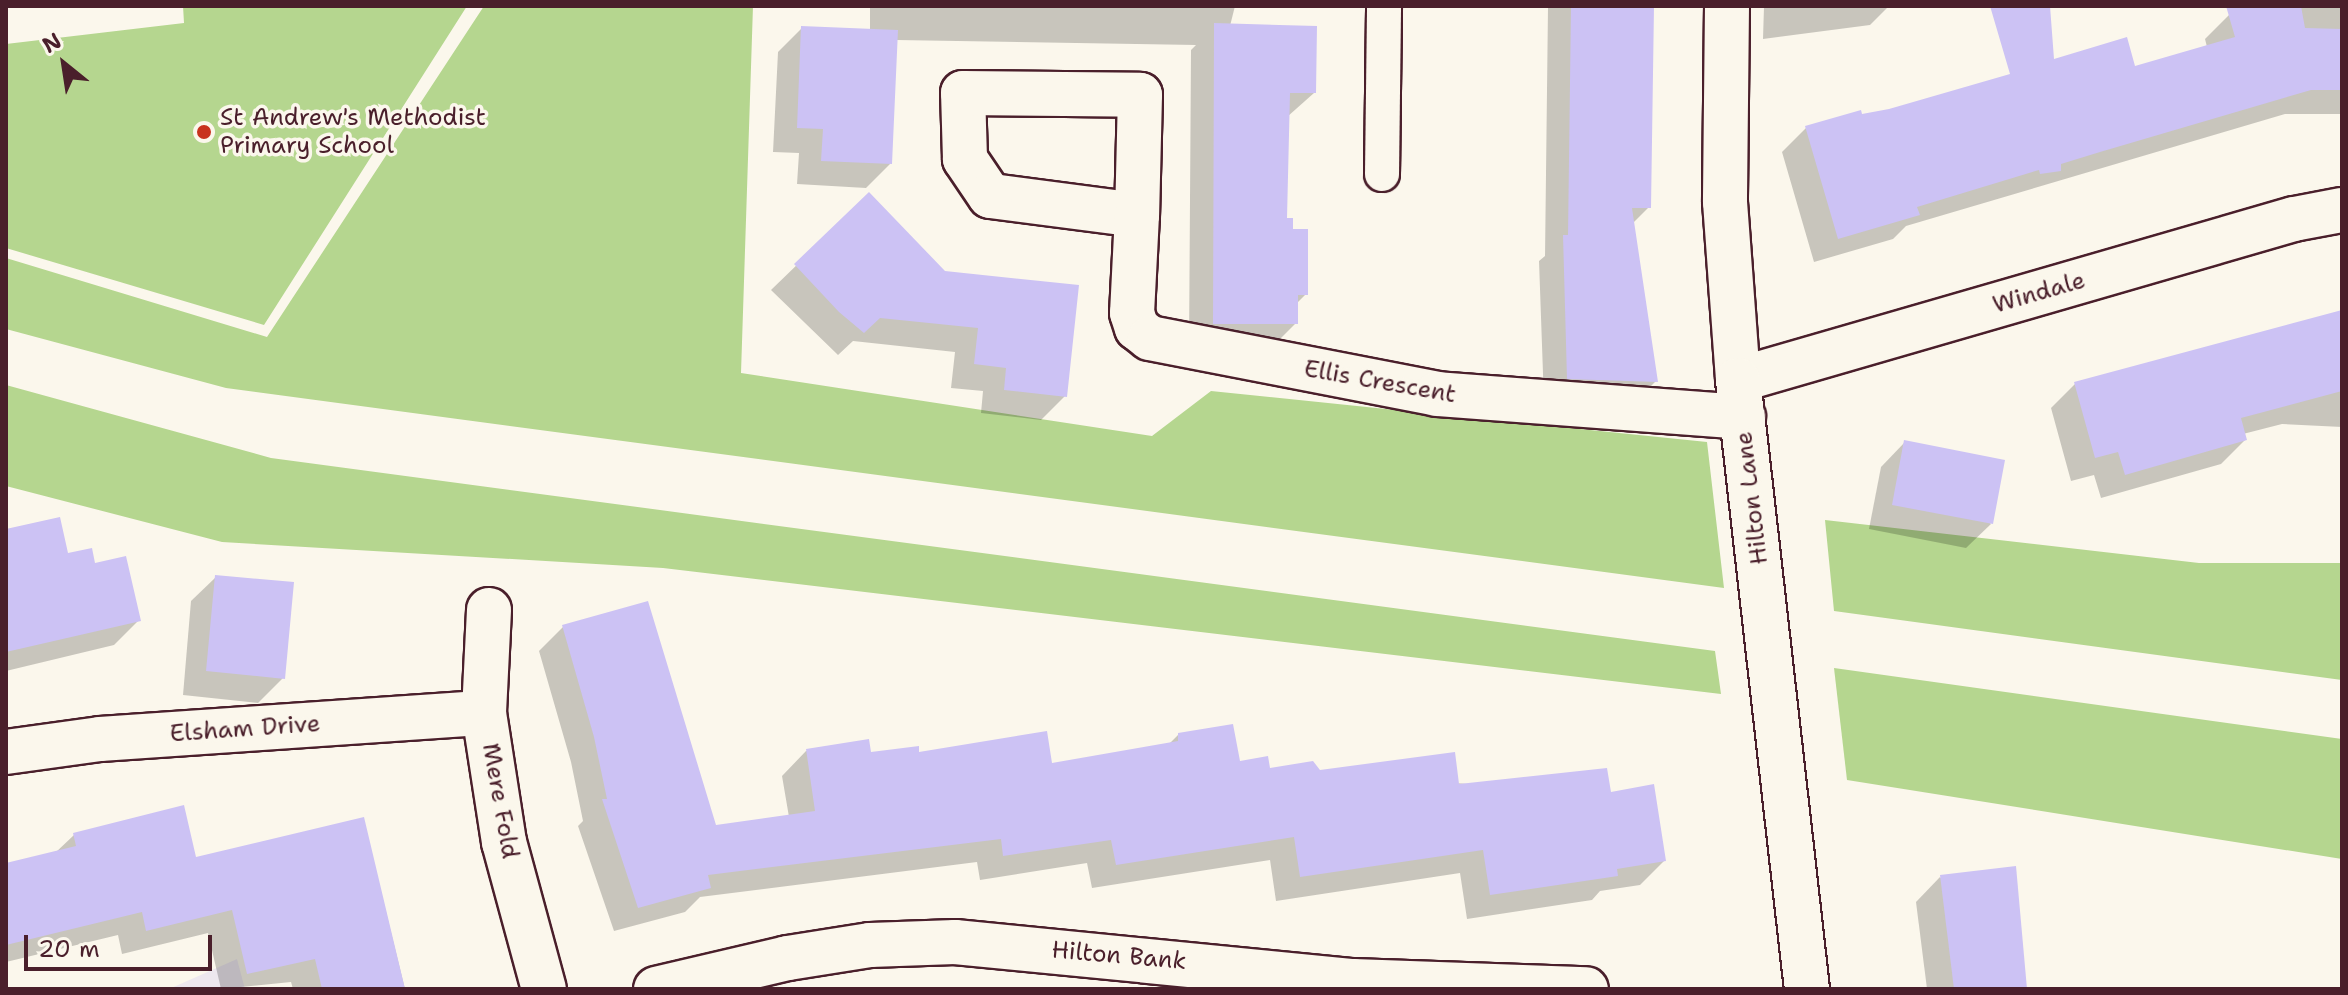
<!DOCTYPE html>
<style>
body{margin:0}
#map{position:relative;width:2348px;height:995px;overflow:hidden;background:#fbf7ec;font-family:"Shantell Sans",sans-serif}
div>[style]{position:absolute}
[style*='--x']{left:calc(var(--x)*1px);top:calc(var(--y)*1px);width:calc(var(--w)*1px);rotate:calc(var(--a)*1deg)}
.built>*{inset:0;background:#ede7ee}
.green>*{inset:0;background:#b5d68f}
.shadow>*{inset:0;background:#0003}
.building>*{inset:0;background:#ccc2f4}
.roads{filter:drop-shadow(2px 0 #4a1f2b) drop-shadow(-2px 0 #4a1f2b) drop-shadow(0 2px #4a1f2b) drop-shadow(0 -2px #4a1f2b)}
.lane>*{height:34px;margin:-17px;padding:0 17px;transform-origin:17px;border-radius:17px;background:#fbf7ec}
.street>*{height:44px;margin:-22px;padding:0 22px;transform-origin:22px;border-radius:22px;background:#fbf7ec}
.secondary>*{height:44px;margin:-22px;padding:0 22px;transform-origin:22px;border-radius:22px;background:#fbf7ec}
.dots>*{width:22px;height:22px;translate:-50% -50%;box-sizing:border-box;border:4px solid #fbf7ec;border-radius:50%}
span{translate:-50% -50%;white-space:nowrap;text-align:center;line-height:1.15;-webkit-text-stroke:7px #fbf7ec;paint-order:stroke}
.poi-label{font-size:24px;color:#4a1f2b}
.left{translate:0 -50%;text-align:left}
.street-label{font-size:24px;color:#4a1f2b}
.frame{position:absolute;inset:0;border:8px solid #4a1f2b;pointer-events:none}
.north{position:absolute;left:24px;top:24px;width:80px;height:80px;-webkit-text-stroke:6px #fbf7ec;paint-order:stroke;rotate:330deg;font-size:22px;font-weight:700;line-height:32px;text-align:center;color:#4a1f2b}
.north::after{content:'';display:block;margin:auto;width:28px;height:36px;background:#4a1f2b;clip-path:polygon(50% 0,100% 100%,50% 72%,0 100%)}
.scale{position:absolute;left:24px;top:935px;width:188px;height:36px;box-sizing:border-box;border:4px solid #4a1f2b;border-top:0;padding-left:10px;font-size:24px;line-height:28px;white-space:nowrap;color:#4a1f2b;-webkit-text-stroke:6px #fbf7ec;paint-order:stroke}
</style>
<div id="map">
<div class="built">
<div style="clip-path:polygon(237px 959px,245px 989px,169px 989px)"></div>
</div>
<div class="green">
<div style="clip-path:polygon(183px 6px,467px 6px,264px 325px,6px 248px,6px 44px,184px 23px)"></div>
<div style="clip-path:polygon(484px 6px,753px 6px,741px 373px,1152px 436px,1211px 391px,1707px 442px,1724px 588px,226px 388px,6px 329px,6px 258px,267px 337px)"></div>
<div style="clip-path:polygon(6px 385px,271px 458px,1715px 651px,1721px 694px,663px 568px,222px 542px,6px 486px)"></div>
<div style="clip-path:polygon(1825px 520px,2199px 563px,2342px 563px,2342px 680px,1834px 611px)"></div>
<div style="clip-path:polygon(1834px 668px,2342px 739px,2342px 859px,1847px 780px)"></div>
</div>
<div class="shadow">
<div style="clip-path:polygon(870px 6px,1235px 6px,1230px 26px,1314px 93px,1287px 117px,1285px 220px,1306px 294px,1296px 304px,1296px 323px,1272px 347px,1189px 347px,1191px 50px,1196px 45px,896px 40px,890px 164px,866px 188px,797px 184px,799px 153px,773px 152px,778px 52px,802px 28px,870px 31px)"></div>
<div style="clip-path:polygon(1548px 6px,1652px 6px,1649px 207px,1632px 224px,1656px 381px,1632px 405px,1544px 402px,1539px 261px,1545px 256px)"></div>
<div style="clip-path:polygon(1764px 6px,1889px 6px,1870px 25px,1763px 39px)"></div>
<div style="clip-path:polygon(2257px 6px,2342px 6px,2341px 114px,2285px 114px,1906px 226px,1893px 239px,1814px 262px,1782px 152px,1806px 128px,2134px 68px,2207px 47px,2205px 39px,2229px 15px)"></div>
<div style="clip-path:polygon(869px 195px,1065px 396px,1041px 420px,981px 413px,983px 391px,951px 388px,955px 352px,853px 341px,838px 355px,771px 290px)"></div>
<div style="clip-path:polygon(2342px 312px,2342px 427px,2282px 424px,2243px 434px,2245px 440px,2221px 464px,2101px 498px,2094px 475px,2071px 481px,2051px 408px,2075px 384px)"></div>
<div style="clip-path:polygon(1905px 442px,1991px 524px,1966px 548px,1869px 529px,1881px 467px)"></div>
<div style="clip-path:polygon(6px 533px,93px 565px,139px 620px,114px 645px,6px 671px)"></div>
<div style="clip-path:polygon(216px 577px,283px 678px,258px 703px,183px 695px,191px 601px)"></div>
<div style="clip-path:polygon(563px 627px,714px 827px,789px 817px,782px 776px,806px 751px,1050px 765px,1169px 744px,1178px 735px,1238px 763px,1268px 770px,1610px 794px,1664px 861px,1640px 885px,1600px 891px,1592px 900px,1467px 919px,1460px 873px,1276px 901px,1270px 860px,1092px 888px,1087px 863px,980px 880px,977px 862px,700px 897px,685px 912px,614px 931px,578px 826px,583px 821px,571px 762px,539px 651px)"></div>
<div style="clip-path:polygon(363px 819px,405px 989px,293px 989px,291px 982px,221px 989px,208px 933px,122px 954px,118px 935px,6px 962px,6px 865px,55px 853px,74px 835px,195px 860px)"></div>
<div style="clip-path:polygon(1940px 877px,2027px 989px,1927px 989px,1916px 902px)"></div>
</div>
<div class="building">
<div style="clip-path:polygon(1571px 6px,1654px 6px,1651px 208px,1632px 208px,1658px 382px,1567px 379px,1563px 235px,1568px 235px)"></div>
<div style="clip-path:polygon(1990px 6px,2050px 6px,2054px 59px,2127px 37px,2135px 66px,2235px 37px,2226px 6px,2301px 6px,2305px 28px,2342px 29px,2342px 90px,2311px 90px,2100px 152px,2061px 164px,2061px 171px,2040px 174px,2039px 170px,1917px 207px,1920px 215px,1838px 239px,1805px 126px,1861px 110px,1862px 114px,1889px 109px,2010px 74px)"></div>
<div style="clip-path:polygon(1214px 23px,1317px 26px,1316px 93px,1290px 93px,1287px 218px,1293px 218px,1293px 229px,1308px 229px,1308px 295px,1298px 295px,1298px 324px,1213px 324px)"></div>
<div style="clip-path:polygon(801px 26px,898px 30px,892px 164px,821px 161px,823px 129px,797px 128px)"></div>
<div style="clip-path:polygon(869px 192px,945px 271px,1079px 285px,1067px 397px,1004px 390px,1006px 368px,974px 364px,978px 328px,880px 318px,864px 333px,839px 312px,794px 264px)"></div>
<div style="clip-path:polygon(2342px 310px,2342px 391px,2241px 418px,2247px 440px,2125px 475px,2118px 452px,2095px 458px,2074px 382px)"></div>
<div style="clip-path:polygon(1904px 440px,2005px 460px,1993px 524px,1892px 505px)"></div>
<div style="clip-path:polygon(60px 517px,68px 553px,92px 548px,95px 563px,126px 556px,141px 621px,6px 652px,6px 529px)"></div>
<div style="clip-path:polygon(215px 575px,294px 582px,285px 679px,206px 671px)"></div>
<div style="clip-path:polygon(648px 601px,716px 825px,815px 811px,806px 749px,869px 739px,871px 752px,919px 746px,919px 752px,1047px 731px,1052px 763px,1178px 741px,1178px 733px,1233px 724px,1240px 761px,1268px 756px,1270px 768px,1313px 761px,1320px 770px,1455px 752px,1459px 784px,1607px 768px,1611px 792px,1654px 784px,1666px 861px,1617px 869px,1618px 876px,1490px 895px,1483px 850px,1300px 877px,1294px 837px,1116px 865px,1111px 840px,1003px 856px,1001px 839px,708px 875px,711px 888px,638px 908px,602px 799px,607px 799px,594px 737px,562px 625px)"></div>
<div style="clip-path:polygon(184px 805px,196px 857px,364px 817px,405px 989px,322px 989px,315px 959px,247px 974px,232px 910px,146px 931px,142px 912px,6px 945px,6px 863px,76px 846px,73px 833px)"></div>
<div style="clip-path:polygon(2016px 866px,2027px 989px,1954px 989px,1940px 875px)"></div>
</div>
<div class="roads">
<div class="lane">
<div style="--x:1382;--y:174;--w:168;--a:-89.3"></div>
</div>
<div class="street">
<div style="--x:1137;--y:215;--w:148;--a:-172.6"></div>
<div style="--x:990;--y:196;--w:45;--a:-124"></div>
<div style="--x:965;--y:159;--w:66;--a:-91.7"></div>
<div style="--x:963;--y:93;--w:177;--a:0.6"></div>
<div style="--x:1140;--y:95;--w:120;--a:91.4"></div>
<div style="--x:1137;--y:215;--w:98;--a:92.9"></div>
<div style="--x:1132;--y:313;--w:16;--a:72"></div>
<div style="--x:1137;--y:328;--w:16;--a:38"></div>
<div style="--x:1150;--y:338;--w:292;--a:11"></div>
<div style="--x:1437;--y:394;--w:307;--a:4.3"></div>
<div style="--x:1738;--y:380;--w:579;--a:-16.15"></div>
<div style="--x:2294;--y:219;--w:49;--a:-10.6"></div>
<div style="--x:489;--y:610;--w:103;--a:92.8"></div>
<div style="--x:484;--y:713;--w:131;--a:81.2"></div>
<div style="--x:504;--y:842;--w:152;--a:74.8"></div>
<div style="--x:6;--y:752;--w:95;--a:-7.9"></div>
<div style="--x:100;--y:739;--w:385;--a:-3.9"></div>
<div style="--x:656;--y:989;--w:136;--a:-13.2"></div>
<div style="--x:788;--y:958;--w:83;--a:-9"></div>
<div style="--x:870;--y:945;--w:85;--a:-2"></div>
<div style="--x:955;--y:942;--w:400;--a:5.6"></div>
<div style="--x:1353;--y:981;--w:233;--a:2"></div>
</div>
<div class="secondary">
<div style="--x:1727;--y:6;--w:196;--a:90.6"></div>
<div style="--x:1725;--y:202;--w:178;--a:85.8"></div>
<div style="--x:1738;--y:380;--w:613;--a:83.54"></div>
</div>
</div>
<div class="dots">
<div style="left:204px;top:132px;background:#c8321e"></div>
</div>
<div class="poi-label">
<span class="left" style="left:220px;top:132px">St Andrew's Methodist<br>Primary School</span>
</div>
<div class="street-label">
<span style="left:2039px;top:293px;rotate:-16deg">Windale</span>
<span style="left:1380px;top:382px;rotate:10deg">Ellis Crescent</span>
<span style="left:1752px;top:498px;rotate:-97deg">Hilton Lane</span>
<span style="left:245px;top:729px;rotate:-4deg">Elsham Drive</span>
<span style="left:500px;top:801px;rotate:80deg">Mere Fold</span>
<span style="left:1119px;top:956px;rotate:5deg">Hilton Bank</span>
</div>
<div class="frame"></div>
<div class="north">N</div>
<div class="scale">20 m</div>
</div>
